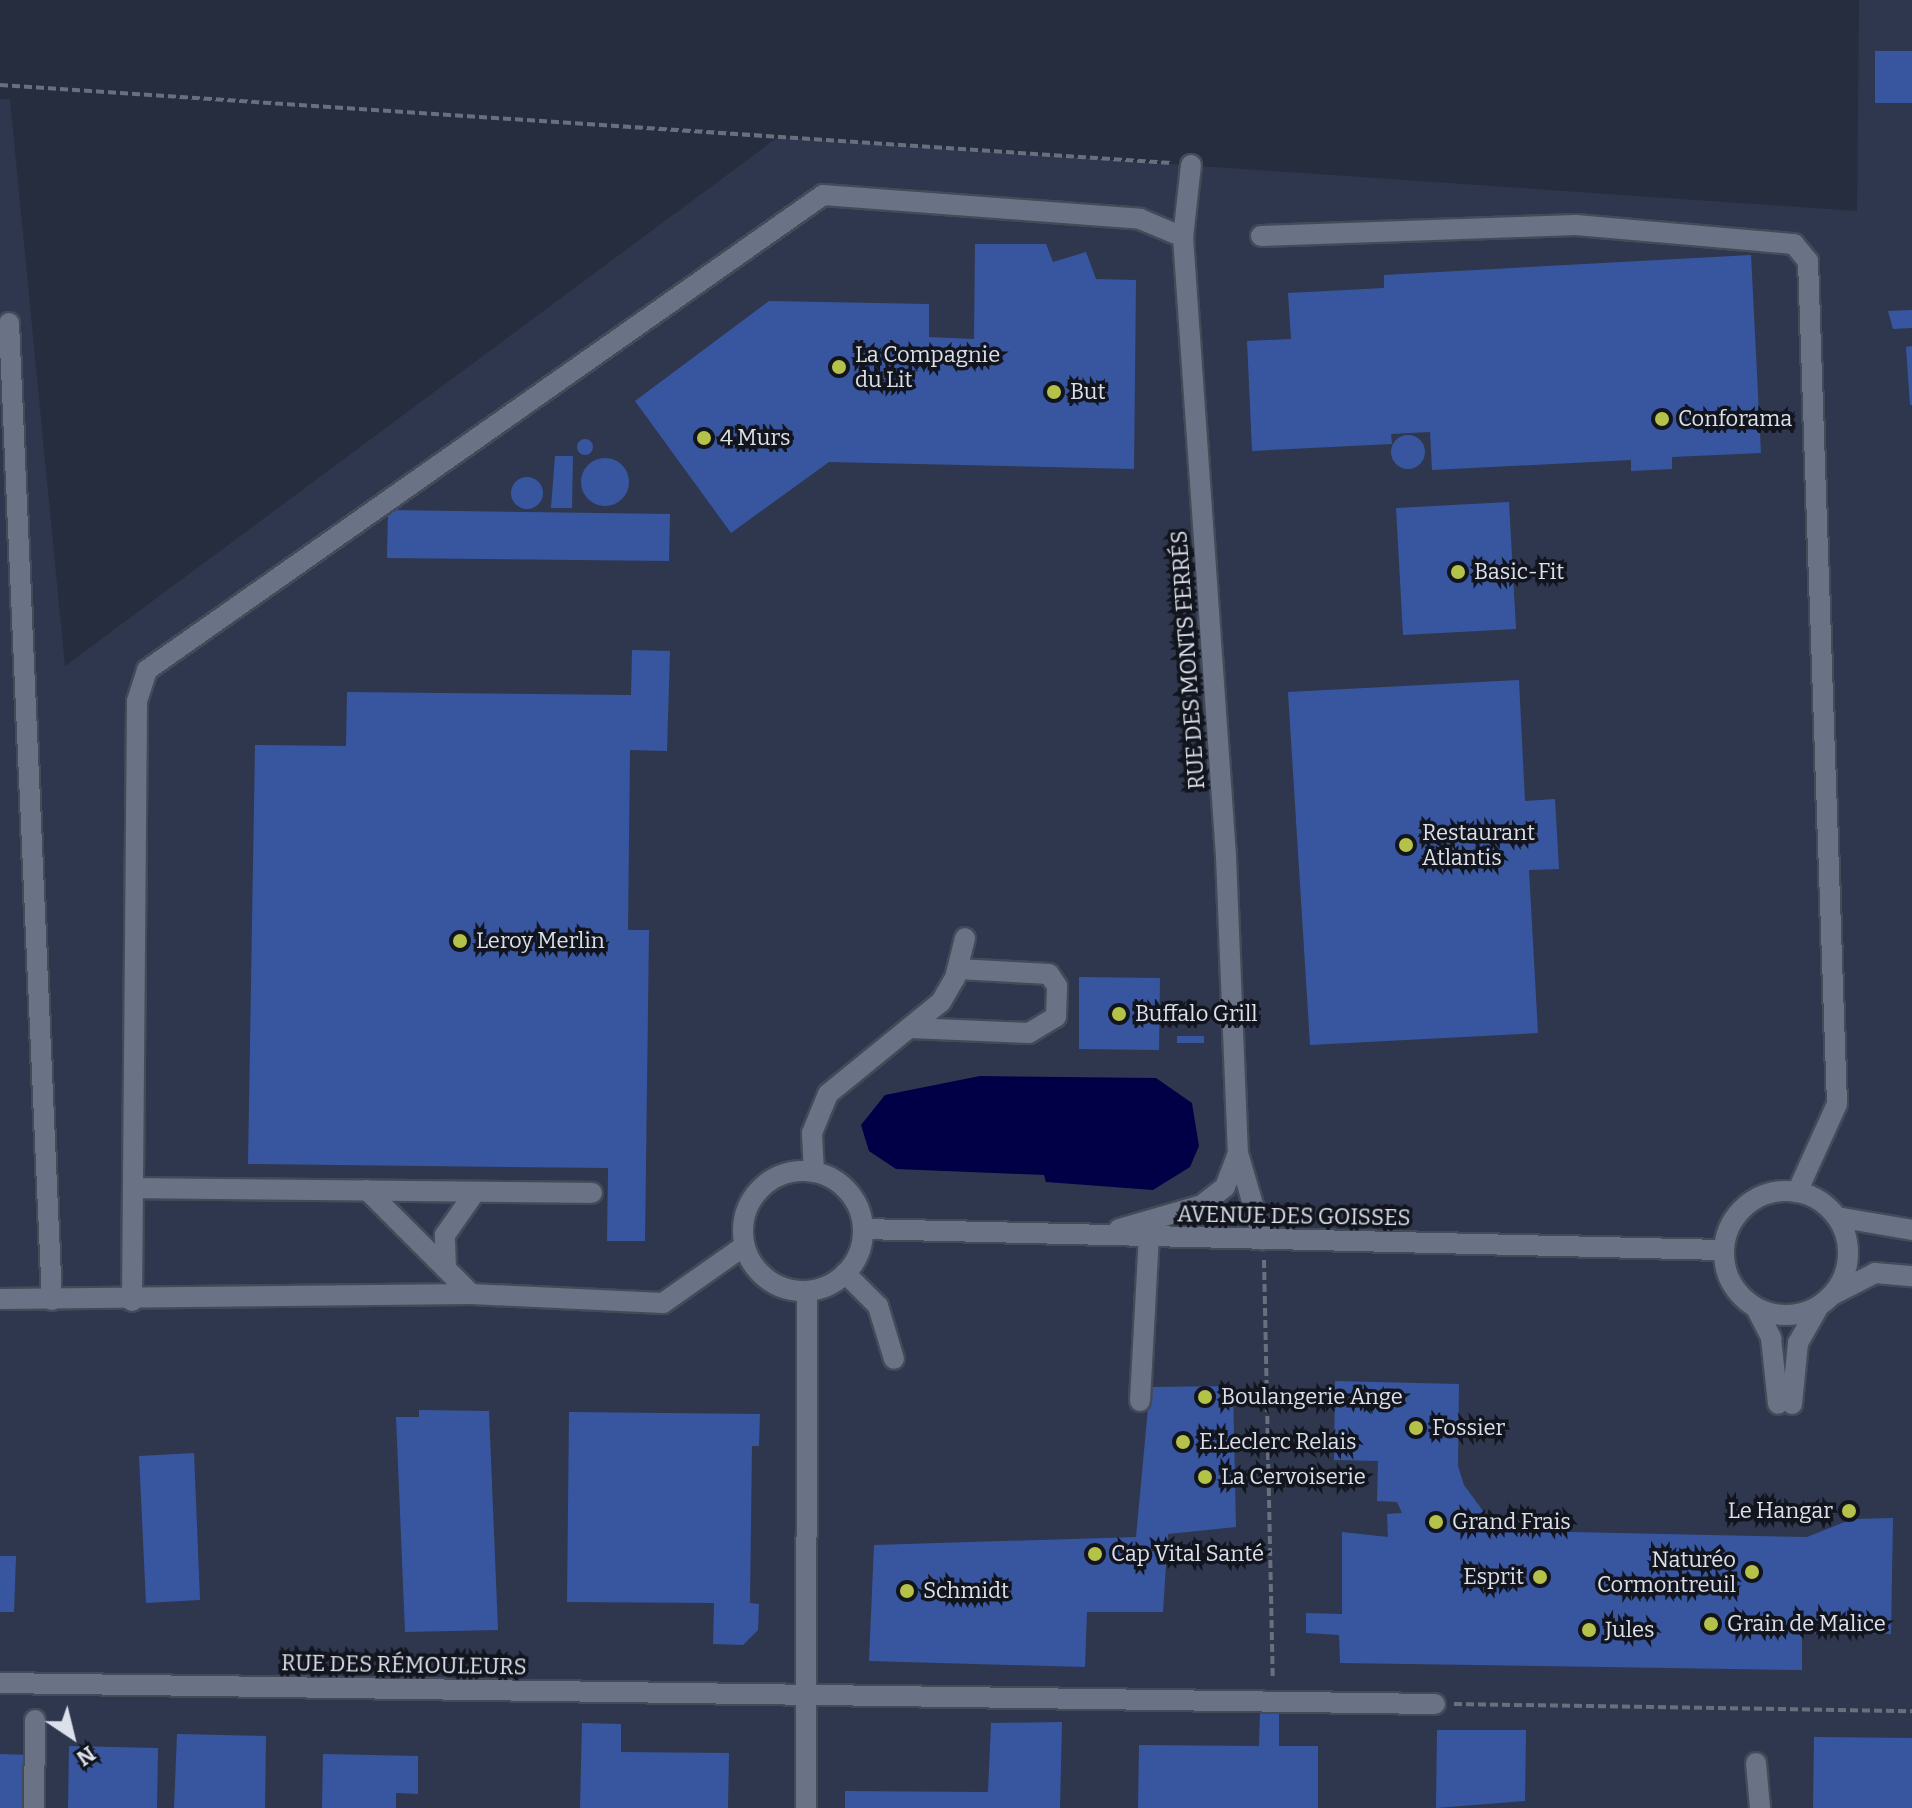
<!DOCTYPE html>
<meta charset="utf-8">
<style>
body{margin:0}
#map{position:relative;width:1912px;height:1808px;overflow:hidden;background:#252d3e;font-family:Bitter,serif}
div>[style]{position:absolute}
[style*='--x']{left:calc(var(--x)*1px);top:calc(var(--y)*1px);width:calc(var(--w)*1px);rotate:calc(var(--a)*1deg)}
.built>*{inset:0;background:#2e374d}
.water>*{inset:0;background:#010047}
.building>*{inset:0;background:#38569f}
.round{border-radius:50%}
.path>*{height:4px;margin-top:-2px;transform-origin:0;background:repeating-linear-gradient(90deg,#686f7d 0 8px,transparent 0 12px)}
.roads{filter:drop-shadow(2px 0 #434a58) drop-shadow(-2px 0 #434a58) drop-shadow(0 2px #434a58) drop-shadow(0 -2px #434a58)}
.minor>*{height:20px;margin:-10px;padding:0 10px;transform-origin:10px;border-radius:10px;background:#6a7386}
.minor>.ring{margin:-10px;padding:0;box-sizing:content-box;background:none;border:20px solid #6a7386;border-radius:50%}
.dots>*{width:22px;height:22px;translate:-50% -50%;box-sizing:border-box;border:4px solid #12151d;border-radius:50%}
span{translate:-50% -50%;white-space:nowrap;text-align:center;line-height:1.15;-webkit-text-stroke:7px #12151d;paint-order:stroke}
.poi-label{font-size:22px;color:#dbe0eb}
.left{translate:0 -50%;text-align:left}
.right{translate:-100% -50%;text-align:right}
.street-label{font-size:22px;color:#dbe0eb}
.north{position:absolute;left:32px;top:1696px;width:80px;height:80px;-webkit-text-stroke:6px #12151d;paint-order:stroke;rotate:145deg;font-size:22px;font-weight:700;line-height:32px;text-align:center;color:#dbe0eb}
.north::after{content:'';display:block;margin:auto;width:28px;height:36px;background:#dbe0eb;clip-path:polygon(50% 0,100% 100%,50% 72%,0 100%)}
</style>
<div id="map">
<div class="built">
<div style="clip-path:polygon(1859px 0,1912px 0,1912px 1808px,0 1808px,0 99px,10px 99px,65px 666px,778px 137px,1857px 211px)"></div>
</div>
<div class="water">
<div style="clip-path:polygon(980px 1076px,1156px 1078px,1192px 1103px,1199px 1146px,1190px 1167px,1153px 1190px,1046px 1182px,1044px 1175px,896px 1169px,869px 1151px,861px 1125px,885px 1095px)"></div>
</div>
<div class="building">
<div style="clip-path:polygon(1875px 51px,1912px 51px,1912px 103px,1875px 103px)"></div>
<div style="clip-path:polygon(975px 244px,1046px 244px,1053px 262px,1086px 252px,1096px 279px,1136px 280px,1134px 469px,829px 462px,731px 533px,635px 401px,769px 301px,929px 304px,929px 337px,974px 339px)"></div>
<div style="clip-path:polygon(1751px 255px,1761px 453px,1672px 457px,1672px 469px,1631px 471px,1631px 460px,1432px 470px,1430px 432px,1391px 434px,1392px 444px,1252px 451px,1247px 341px,1291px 339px,1288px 293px,1384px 288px,1384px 275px)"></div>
<div style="clip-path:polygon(1912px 310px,1912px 328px,1893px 329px,1888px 311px)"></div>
<div style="clip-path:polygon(1912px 346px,1912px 405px,1910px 405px,1906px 347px)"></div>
<div class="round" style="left:1391px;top:435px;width:34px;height:34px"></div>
<div class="round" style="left:577px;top:439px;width:16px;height:16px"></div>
<div style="clip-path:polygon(555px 456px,573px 456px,572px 508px,551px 508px)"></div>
<div class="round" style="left:581px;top:458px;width:48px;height:48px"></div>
<div class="round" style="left:511px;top:477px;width:32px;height:32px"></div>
<div style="clip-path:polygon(1509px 502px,1516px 629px,1403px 635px,1396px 508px)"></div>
<div style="clip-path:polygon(388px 510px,670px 514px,669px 561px,387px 558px)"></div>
<div style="clip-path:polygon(632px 650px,670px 651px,667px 751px,630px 750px,628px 930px,649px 930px,645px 1241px,607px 1241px,608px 1168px,248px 1164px,255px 745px,346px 746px,347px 692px,631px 695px)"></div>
<div style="clip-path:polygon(1519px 680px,1525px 801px,1555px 799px,1559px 869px,1529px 870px,1538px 1033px,1310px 1045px,1288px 692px)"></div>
<div style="clip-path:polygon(1079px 977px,1160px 978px,1159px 1050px,1079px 1049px)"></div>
<div style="clip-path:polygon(1177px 1036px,1204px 1036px,1204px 1043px,1177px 1043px)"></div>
<div style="clip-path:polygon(1335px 1381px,1459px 1384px,1458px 1466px,1464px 1485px,1486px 1515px,1522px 1531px,1807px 1537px,1852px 1519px,1893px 1518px,1891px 1634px,1802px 1633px,1802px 1670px,1340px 1663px,1339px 1635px,1306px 1633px,1306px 1613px,1342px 1614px,1342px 1532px,1388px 1537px,1387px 1514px,1402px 1513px,1397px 1502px,1377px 1501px,1378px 1461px,1334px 1460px)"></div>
<div style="clip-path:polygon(1233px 1386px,1236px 1527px,1168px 1534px,1163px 1612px,1087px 1612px,1085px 1667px,869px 1661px,874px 1545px,1136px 1537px,1150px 1387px)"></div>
<div style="clip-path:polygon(419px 1410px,489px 1411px,498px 1630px,405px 1632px,396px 1417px,419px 1417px)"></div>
<div style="clip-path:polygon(569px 1412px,760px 1414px,759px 1446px,752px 1446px,750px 1603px,759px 1604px,758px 1630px,743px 1645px,713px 1644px,714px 1603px,567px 1602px)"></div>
<div style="clip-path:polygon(194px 1453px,200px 1600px,146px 1603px,139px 1456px)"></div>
<div style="clip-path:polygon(0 1556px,16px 1556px,14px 1612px,0 1612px)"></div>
<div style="clip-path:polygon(1260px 1710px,1279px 1710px,1279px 1746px,1318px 1746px,1318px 1808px,1138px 1808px,1139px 1745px,1259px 1746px)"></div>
<div style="clip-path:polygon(1062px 1722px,1060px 1808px,845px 1808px,845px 1791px,988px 1792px,991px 1723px)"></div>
<div style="clip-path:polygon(582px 1723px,621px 1724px,621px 1752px,729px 1753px,728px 1808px,580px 1808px)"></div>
<div style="clip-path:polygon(1437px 1730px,1526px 1730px,1525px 1801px,1436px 1808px)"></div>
<div style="clip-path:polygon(177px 1734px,266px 1736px,265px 1808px,174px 1808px)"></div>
<div style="clip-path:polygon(1814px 1737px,1912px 1738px,1912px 1808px,1813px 1808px)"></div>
<div style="clip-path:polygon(69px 1746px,158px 1748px,157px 1808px,68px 1808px)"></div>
<div style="clip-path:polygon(0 1754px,29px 1755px,28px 1808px,0 1808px)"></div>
<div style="clip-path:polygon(323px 1754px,418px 1756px,418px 1794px,396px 1793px,396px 1808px,322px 1808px)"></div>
</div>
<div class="path">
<div style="--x:0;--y:85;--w:1174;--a:3.81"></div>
<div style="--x:1264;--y:1260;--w:419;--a:88.8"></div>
<div style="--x:1454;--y:1704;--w:458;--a:0.9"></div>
</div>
<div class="roads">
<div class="minor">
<div style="--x:1191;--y:165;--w:72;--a:96.3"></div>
<div style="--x:1183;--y:237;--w:621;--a:86.03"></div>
<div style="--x:1226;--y:857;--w:296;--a:87.7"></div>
<div style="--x:1238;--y:1153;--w:90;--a:73.8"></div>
<div style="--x:1261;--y:236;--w:315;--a:-2"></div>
<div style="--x:1576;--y:225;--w:219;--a:5"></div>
<div style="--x:1794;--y:244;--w:22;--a:51"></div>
<div style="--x:1808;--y:261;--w:843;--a:88.03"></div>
<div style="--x:1837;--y:1104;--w:97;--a:114.4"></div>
<div style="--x:9;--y:323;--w:978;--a:87.48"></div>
<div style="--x:910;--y:1028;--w:119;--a:2.4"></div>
<div style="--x:1029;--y:1033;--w:31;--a:-31"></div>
<div style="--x:1056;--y:1017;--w:31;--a:-88"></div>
<div style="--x:1057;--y:986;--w:14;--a:-124"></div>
<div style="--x:1049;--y:974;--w:91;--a:-176.9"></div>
<div class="ring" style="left:743px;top:1171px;width:100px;height:100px"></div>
<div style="--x:814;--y:1172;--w:39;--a:-93"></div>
<div style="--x:812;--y:1133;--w:42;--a:-67.7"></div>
<div style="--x:828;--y:1094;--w:146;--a:-39.2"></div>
<div style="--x:941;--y:1002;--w:28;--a:-60"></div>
<div style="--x:955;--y:978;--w:41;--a:-76"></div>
<div style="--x:134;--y:1188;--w:458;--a:0.6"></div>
<div style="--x:367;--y:1190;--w:147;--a:45"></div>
<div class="ring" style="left:1724px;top:1191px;width:104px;height:104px"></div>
<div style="--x:1837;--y:1217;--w:76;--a:9.8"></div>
<div style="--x:863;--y:1229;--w:861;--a:1.4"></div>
<div style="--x:1119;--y:1229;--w:86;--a:-16.1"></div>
<div style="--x:1202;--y:1205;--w:29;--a:-38"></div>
<div style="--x:1225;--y:1187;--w:36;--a:-69"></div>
<div style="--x:446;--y:1269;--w:34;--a:-92"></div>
<div style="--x:445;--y:1235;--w:52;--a:-55.1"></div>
<div style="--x:845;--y:1273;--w:47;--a:45"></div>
<div style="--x:878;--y:1306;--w:55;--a:73.2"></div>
<div style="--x:1834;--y:1294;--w:46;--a:-27.1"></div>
<div style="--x:1875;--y:1273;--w:37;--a:5"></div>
<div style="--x:0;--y:1299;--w:471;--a:-0.6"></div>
<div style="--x:471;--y:1294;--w:192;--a:2.7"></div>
<div style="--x:663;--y:1303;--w:99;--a:-35.1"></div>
<div style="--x:132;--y:1301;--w:600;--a:-89.52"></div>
<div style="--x:137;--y:701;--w:33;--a:-72"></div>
<div style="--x:147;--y:670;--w:826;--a:-35.09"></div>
<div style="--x:823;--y:195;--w:318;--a:4.3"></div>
<div style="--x:1140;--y:219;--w:47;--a:22.7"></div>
<div style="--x:1756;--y:1308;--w:34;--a:63"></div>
<div style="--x:1771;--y:1338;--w:66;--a:83.9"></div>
<div style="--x:1140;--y:1401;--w:165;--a:-86.9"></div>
<div style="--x:1792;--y:1404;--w:61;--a:-84.4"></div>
<div style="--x:1798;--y:1343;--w:43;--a:-60.4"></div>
<div style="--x:0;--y:1683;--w:1435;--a:0.84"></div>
<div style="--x:1756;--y:1763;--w:45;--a:84.9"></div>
<div style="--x:34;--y:1808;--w:88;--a:-89.3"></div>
<div style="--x:806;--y:1808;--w:516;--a:-89.89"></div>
</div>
</div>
<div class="dots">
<div style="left:839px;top:367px;background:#b4c24a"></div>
<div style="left:1054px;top:392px;background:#b4c24a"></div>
<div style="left:1662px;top:419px;background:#b4c24a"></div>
<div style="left:704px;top:438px;background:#b4c24a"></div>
<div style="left:1458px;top:572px;background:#b4c24a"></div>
<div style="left:1406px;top:845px;background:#b4c24a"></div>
<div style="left:460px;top:941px;background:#b4c24a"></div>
<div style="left:1119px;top:1014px;background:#b4c24a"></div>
<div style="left:1205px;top:1397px;background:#b4c24a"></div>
<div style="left:1416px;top:1428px;background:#b4c24a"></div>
<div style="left:1183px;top:1442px;background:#b4c24a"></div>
<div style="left:1205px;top:1477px;background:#b4c24a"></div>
<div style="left:1849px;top:1511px;background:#b4c24a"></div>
<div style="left:1436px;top:1522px;background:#b4c24a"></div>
<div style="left:1095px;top:1554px;background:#b4c24a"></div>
<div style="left:1752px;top:1572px;background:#b4c24a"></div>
<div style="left:1540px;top:1577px;background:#b4c24a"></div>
<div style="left:907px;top:1591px;background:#b4c24a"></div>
<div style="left:1711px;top:1624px;background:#b4c24a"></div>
<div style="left:1589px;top:1630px;background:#b4c24a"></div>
</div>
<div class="poi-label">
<span class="left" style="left:855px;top:367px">La Compagnie<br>du Lit</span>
<span class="left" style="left:1070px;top:392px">But</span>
<span class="left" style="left:1678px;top:419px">Conforama</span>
<span class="left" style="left:720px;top:438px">4 Murs</span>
<span class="left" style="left:1474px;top:572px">Basic-Fit</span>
<span class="left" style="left:1422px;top:845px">Restaurant<br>Atlantis</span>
<span class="left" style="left:476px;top:941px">Leroy Merlin</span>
<span class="left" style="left:1135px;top:1014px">Buffalo Grill</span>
<span class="left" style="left:1221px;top:1397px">Boulangerie Ange</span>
<span class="left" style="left:1432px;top:1428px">Fossier</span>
<span class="left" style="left:1199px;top:1442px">E.Leclerc Relais</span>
<span class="left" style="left:1221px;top:1477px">La Cervoiserie</span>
<span class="right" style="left:1833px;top:1511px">Le Hangar</span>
<span class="left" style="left:1452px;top:1522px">Grand Frais</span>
<span class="left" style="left:1111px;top:1554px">Cap Vital Santé</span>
<span class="right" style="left:1736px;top:1572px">Naturéo<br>Cormontreuil</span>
<span class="right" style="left:1524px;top:1577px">Esprit</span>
<span class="left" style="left:923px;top:1591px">Schmidt</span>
<span class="left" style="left:1727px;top:1624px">Grain de Malice</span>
<span class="left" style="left:1605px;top:1630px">Jules</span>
</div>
<div class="street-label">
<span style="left:1188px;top:660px;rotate:-94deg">RUE DES MONTS FERRÉS</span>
<span style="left:1294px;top:1216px;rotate:1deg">AVENUE DES GOISSES</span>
<span style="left:404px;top:1665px;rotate:1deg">RUE DES RÉMOULEURS</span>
</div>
<div class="north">N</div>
</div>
